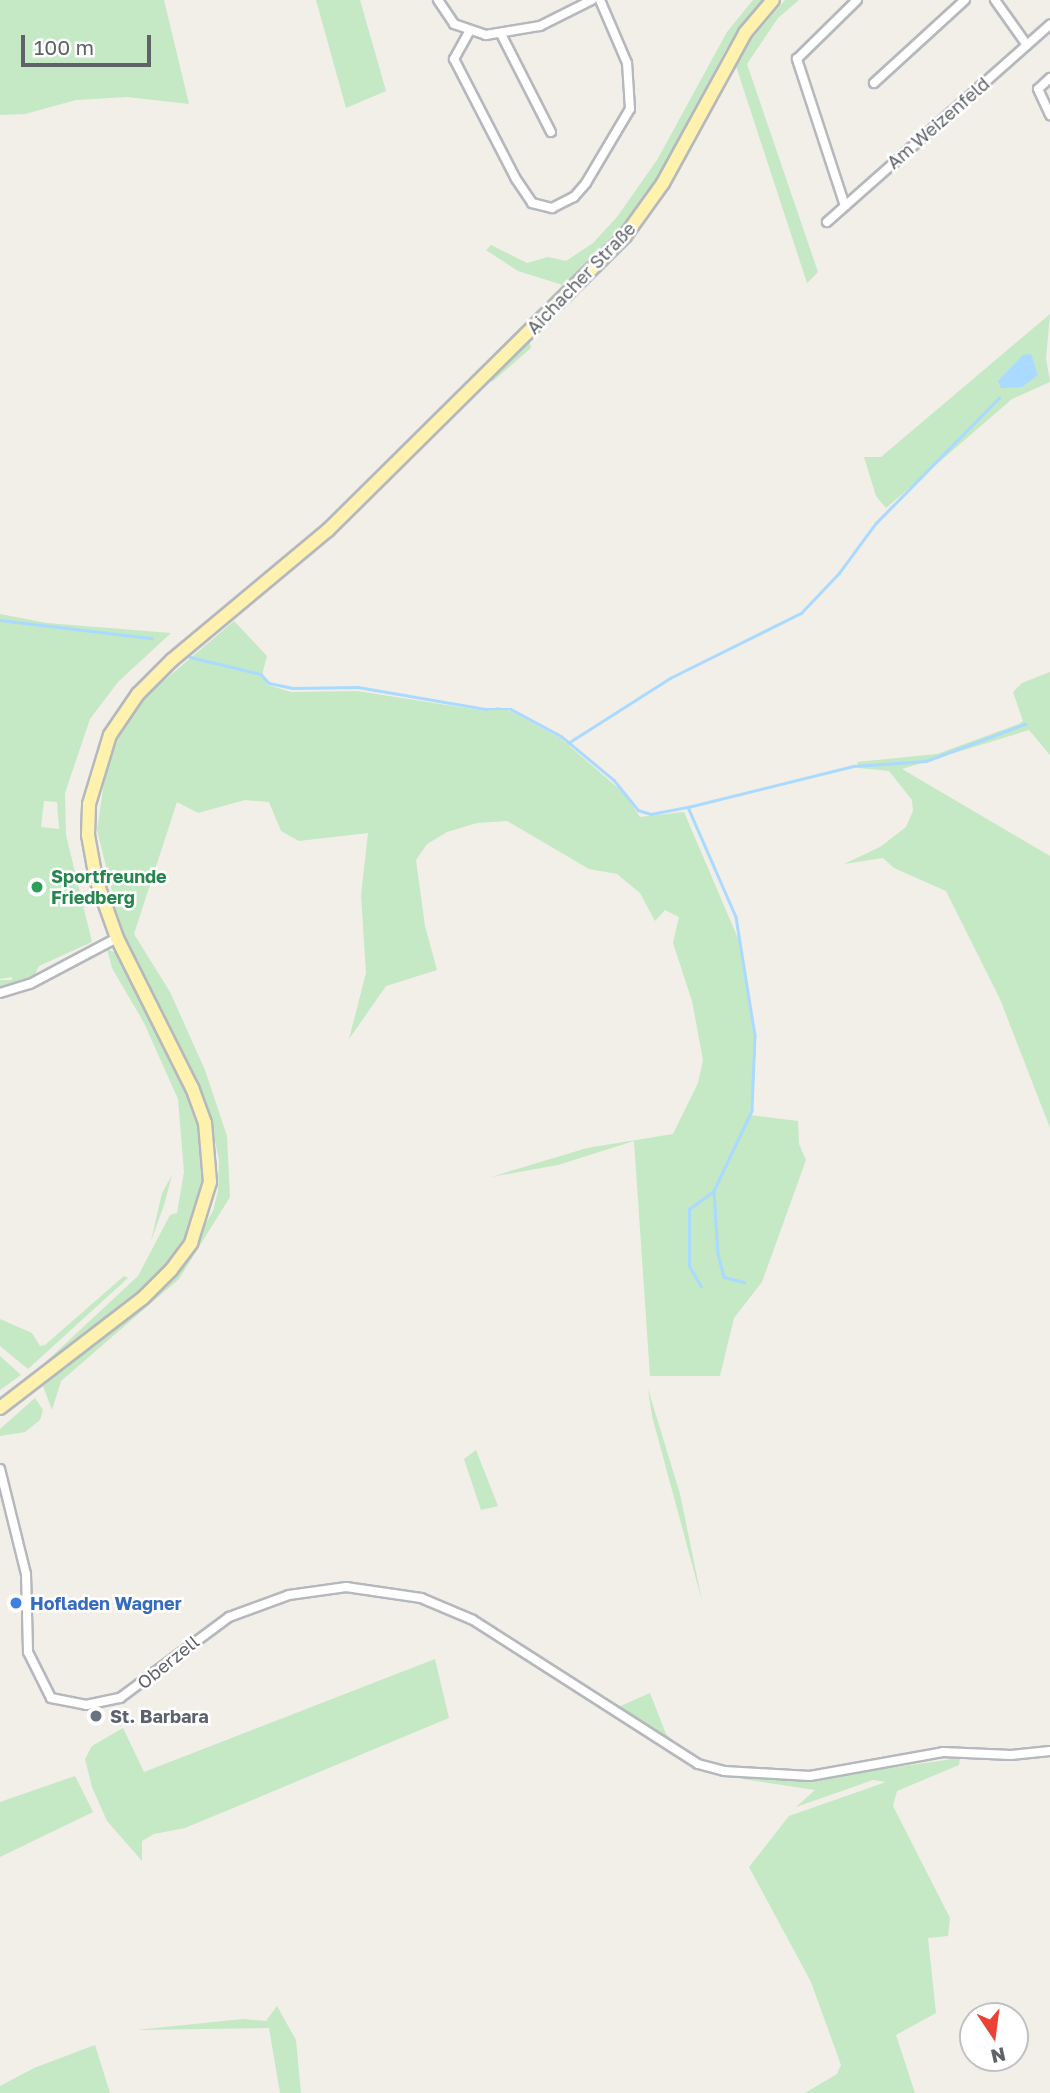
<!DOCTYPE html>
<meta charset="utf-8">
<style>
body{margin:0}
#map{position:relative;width:1050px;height:2093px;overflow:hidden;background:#f1efe8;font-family:"Golos Text",sans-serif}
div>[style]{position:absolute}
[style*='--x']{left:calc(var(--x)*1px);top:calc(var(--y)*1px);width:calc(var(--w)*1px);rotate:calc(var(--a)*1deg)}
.green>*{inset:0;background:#c5e8c5}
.water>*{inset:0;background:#aadaff}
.stream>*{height:2.5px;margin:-1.25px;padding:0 1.25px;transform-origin:1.25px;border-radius:1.25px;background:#aadaff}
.roads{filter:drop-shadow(2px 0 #b5b8bc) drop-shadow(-2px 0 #b5b8bc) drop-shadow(0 2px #b5b8bc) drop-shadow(0 -2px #b5b8bc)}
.street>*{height:8px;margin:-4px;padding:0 4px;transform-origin:4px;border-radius:4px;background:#fff}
.primary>*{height:12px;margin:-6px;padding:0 6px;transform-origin:6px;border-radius:6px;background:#fff2af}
.dots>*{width:19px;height:19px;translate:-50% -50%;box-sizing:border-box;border:4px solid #fff;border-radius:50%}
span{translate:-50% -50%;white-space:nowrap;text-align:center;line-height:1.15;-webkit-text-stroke:5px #fff;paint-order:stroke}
.street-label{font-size:18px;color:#5f6368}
.leisure-label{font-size:18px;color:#27864d;font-weight:700}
.left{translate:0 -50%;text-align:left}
.shop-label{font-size:18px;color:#366cbe;font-weight:700}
.worship-label{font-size:18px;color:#5b616d;font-weight:700}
.north{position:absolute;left:959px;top:2002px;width:70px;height:70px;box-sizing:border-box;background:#fff;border:2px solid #bfc1c3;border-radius:50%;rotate:167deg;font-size:19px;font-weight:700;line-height:28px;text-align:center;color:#5f6368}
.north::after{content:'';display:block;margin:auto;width:24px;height:32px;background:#ea4335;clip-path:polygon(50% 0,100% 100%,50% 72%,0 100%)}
.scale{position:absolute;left:21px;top:35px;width:130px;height:32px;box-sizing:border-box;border:4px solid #5f6368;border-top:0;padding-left:9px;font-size:21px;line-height:24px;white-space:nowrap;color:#5f6368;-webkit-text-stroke:5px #fff;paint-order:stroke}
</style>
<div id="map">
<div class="green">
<div style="clip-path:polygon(0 0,164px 0,189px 104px,127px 97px,76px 100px,25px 114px,0 115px)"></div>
<div style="clip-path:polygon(316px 0,360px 0,386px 91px,346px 108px)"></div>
<div style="clip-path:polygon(753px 0,763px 0,726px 49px,659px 176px,635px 211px,566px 286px,518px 271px,486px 250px,491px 245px,527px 263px,548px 257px,566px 261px,593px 243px,617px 217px,657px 160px,727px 32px)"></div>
<div style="clip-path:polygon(785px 0,799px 0,778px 18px,747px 64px,818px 272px,807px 283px,734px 60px)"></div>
<div style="clip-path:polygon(1050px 314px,1046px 358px,1050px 382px,1012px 399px,886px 508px,876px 496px,864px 457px,881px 457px)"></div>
<div style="clip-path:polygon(529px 339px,531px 348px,492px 382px,489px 377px)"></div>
<div style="clip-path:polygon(evenodd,0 614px,47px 623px,171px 633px,118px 682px,90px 719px,65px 793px,66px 835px,92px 942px,39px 966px,32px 980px,0 990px,0 980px,12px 980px,12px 977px,0 979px,0 614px,44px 801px,57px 802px,59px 829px,41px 827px,44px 801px)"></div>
<div style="clip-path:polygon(234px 621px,267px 656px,262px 675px,268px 685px,291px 692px,357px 691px,485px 711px,498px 707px,511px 711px,560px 738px,624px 793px,640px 817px,684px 812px,740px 943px,756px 1051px,750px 1115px,798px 1121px,799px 1144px,806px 1160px,762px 1282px,734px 1318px,720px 1376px,650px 1376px,634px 1141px,558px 1165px,491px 1177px,587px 1148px,673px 1134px,698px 1083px,703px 1060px,692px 1001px,673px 943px,679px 917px,665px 910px,655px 921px,640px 893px,617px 874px,589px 869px,507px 821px,477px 823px,447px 832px,427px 844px,416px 860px,425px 926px,437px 970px,386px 986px,349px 1039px,366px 973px,361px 895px,368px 833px,299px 841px,281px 831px,269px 802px,245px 800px,198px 813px,177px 802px,134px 934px,170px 992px,205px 1070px,227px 1136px,230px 1197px,179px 1279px,61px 1381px,52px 1410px,43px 1386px,175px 1276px,213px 1211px,218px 1191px,219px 1160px,212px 1127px,176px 1037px,108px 902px,113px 895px,97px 830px,106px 769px,120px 733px,146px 696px)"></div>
<div style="clip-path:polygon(1050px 672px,1050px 755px,1029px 730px,902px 769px,1050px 856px,1050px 1128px,1000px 999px,946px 891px,894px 868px,883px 858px,844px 864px,880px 847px,906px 827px,913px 811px,912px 800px,889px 771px,859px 768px,857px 762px,937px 754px,1019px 724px,1023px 721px,1013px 692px,1022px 683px)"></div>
<div style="clip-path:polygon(107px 949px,116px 953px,188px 1093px,201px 1131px,203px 1183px,186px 1239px,166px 1266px,139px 1294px,37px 1370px,138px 1276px,170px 1215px,177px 1213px,184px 1172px,178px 1099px,144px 1023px,112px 968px)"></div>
<div style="clip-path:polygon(172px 1175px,164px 1205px,151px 1241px,162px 1193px)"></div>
<div style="clip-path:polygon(124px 1276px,128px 1278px,28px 1369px,0 1346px,0 1319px,32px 1333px,40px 1346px,45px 1345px)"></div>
<div style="clip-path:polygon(0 1356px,21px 1375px,0 1390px)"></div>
<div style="clip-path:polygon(648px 1389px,680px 1494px,702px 1601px,652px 1416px)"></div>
<div style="clip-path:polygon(35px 1398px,43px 1410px,40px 1420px,25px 1432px,0 1436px,0 1429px)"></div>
<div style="clip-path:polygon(476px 1450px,498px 1506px,481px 1510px,464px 1459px)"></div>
<div style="clip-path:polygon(435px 1659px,449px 1718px,185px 1828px,154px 1834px,142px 1841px,142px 1861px,107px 1821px,92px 1787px,85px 1759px,92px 1746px,123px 1728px,144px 1772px)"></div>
<div style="clip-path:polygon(650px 1693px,666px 1734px,684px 1752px,616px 1708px)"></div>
<div style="clip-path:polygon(960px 1758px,959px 1765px,897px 1791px,893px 1806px,950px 1918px,948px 1936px,928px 1938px,936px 2013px,896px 2035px,915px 2093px,805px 2093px,837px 2074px,841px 2065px,811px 1982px,749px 1867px,789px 1816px,886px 1782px,873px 1780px,796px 1807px,815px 1790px,730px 1777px,798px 1781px)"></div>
<div style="clip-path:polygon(75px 1776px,93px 1812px,0 1857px,0 1802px)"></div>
<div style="clip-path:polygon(277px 2006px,296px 2040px,301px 2093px,280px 2093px,269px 2028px,136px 2030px,243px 2019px,266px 2021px)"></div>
<div style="clip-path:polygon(95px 2045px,110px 2093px,0 2093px,0 2086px,34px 2068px)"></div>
</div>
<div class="water">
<div style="clip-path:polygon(1031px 354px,1038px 375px,1022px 387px,1001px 388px,998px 381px,1023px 355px)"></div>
</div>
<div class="stream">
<div style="--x:0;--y:620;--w:153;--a:6.8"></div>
<div style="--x:190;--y:657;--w:73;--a:13.5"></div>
<div style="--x:261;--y:674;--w:12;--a:48"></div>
<div style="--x:269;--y:683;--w:24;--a:12"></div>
<div style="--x:292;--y:688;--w:66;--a:-0.9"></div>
<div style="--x:358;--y:687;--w:130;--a:9.8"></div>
<div style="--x:486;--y:709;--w:25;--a:0"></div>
<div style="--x:511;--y:709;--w:57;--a:28.4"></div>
<div style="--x:561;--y:736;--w:69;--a:39.7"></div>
<div style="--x:614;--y:780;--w:38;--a:51"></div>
<div style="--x:638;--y:810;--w:14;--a:17"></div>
<div style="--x:651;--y:814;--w:38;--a:-11"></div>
<div style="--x:688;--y:807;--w:120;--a:66.4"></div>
<div style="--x:736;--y:917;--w:120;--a:80.9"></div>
<div style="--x:755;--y:1035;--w:76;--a:92.3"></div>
<div style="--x:752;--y:1111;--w:89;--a:115.4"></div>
<div style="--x:714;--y:1191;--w:63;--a:86.4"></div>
<div style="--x:718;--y:1254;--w:24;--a:75"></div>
<div style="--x:724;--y:1277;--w:21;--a:14"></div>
<div style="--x:568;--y:743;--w:121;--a:-32.5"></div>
<div style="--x:670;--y:678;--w:146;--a:-26.4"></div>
<div style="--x:801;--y:613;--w:55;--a:-46.5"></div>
<div style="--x:839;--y:573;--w:61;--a:-53.7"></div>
<div style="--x:875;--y:524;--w:177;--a:-45.5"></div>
<div style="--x:688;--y:807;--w:171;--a:-13.9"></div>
<div style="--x:854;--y:766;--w:72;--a:-4"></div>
<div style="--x:926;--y:761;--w:106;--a:-20.5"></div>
<div style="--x:701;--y:1287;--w:24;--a:-120"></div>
<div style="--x:689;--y:1266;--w:57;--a:-90"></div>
<div style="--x:689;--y:1209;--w:31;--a:-36"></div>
</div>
<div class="roads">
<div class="street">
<div style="--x:438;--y:0;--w:29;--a:56"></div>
<div style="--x:454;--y:24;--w:34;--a:19"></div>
<div style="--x:486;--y:35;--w:55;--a:-9.5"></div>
<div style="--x:540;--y:26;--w:58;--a:-26.6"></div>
<div style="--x:995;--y:0;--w:55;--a:54.6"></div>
<div style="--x:469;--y:32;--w:31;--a:119"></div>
<div style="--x:454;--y:59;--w:135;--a:62.7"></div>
<div style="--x:516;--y:179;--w:29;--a:56"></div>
<div style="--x:532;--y:203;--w:21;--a:14"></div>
<div style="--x:552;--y:208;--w:25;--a:-27"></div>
<div style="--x:574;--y:197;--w:18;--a:-49"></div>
<div style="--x:586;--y:183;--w:86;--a:-59.3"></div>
<div style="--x:630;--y:109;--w:46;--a:-93.7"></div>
<div style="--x:627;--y:63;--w:69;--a:-113.2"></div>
<div style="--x:501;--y:34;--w:110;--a:63"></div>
<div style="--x:1050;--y:78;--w:16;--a:137"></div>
<div style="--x:1038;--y:89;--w:29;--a:65"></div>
<div style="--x:874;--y:83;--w:123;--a:-42.4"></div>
<div style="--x:845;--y:206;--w:155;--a:-108.1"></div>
<div style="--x:797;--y:59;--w:84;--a:-44.5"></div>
<div style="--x:827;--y:222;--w:298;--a:-41.5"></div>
<div style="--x:0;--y:993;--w:31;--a:-17"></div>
<div style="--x:30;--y:984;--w:98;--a:-27.9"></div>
<div style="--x:0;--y:1469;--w:108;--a:76.1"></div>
<div style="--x:26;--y:1574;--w:78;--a:88.5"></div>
<div style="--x:28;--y:1652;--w:51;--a:63.4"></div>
<div style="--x:51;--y:1698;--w:36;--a:11"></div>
<div style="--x:86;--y:1705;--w:35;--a:-12"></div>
<div style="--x:120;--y:1698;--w:136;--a:-36.6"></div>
<div style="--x:229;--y:1617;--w:64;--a:-20.1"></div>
<div style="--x:289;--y:1595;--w:58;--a:-8"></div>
<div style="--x:346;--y:1587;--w:76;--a:8.3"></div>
<div style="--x:421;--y:1598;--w:56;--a:22.9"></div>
<div style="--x:473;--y:1620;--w:267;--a:32.6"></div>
<div style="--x:698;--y:1764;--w:27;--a:15"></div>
<div style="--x:724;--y:1771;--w:86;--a:3.3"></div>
<div style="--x:810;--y:1776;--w:135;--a:-10.2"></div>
<div style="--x:943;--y:1752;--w:68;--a:2.5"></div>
<div style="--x:1011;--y:1755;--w:39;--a:-6"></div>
</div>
<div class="primary">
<div style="--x:0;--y:1408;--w:180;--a:-37.6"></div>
<div style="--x:143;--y:1298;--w:40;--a:-45"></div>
<div style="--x:171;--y:1270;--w:34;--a:-53"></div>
<div style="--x:191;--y:1243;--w:64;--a:-72.7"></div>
<div style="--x:210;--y:1182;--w:59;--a:-94.8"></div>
<div style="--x:205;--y:1123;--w:37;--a:-110"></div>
<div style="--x:192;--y:1088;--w:168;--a:-116.6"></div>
<div style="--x:117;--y:938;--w:63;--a:-109.6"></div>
<div style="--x:96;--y:879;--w:45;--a:-100.3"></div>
<div style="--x:88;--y:835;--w:31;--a:-88"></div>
<div style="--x:89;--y:804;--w:72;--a:-73.1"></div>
<div style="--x:110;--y:735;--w:50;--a:-55.7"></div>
<div style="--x:138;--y:694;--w:48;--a:-45"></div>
<div style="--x:172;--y:660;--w:203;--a:-39.8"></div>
<div style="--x:328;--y:530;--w:418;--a:-44.7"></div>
<div style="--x:625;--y:236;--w:65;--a:-54.4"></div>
<div style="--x:663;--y:183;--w:171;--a:-61.3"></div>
<div style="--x:745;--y:33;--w:43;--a:-49.7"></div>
</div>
</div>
<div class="dots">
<div style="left:37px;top:887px;background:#2e9e5b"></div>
<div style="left:16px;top:1603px;background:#3f7fe0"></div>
<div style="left:96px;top:1716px;background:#6b7280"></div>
</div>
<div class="street-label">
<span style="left:938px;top:123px;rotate:-41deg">Am Weizenfeld</span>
<span style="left:581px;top:278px;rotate:-46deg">Aichacher Straße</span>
<span style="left:168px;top:1662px;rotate:-39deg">Oberzell</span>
</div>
<div class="leisure-label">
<span class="left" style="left:51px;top:887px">Sportfreunde<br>Friedberg</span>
</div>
<div class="shop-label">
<span class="left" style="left:30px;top:1603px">Hofladen Wagner</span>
</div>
<div class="worship-label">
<span class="left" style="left:110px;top:1716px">St. Barbara</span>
</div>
<div class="north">N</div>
<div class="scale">100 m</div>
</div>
